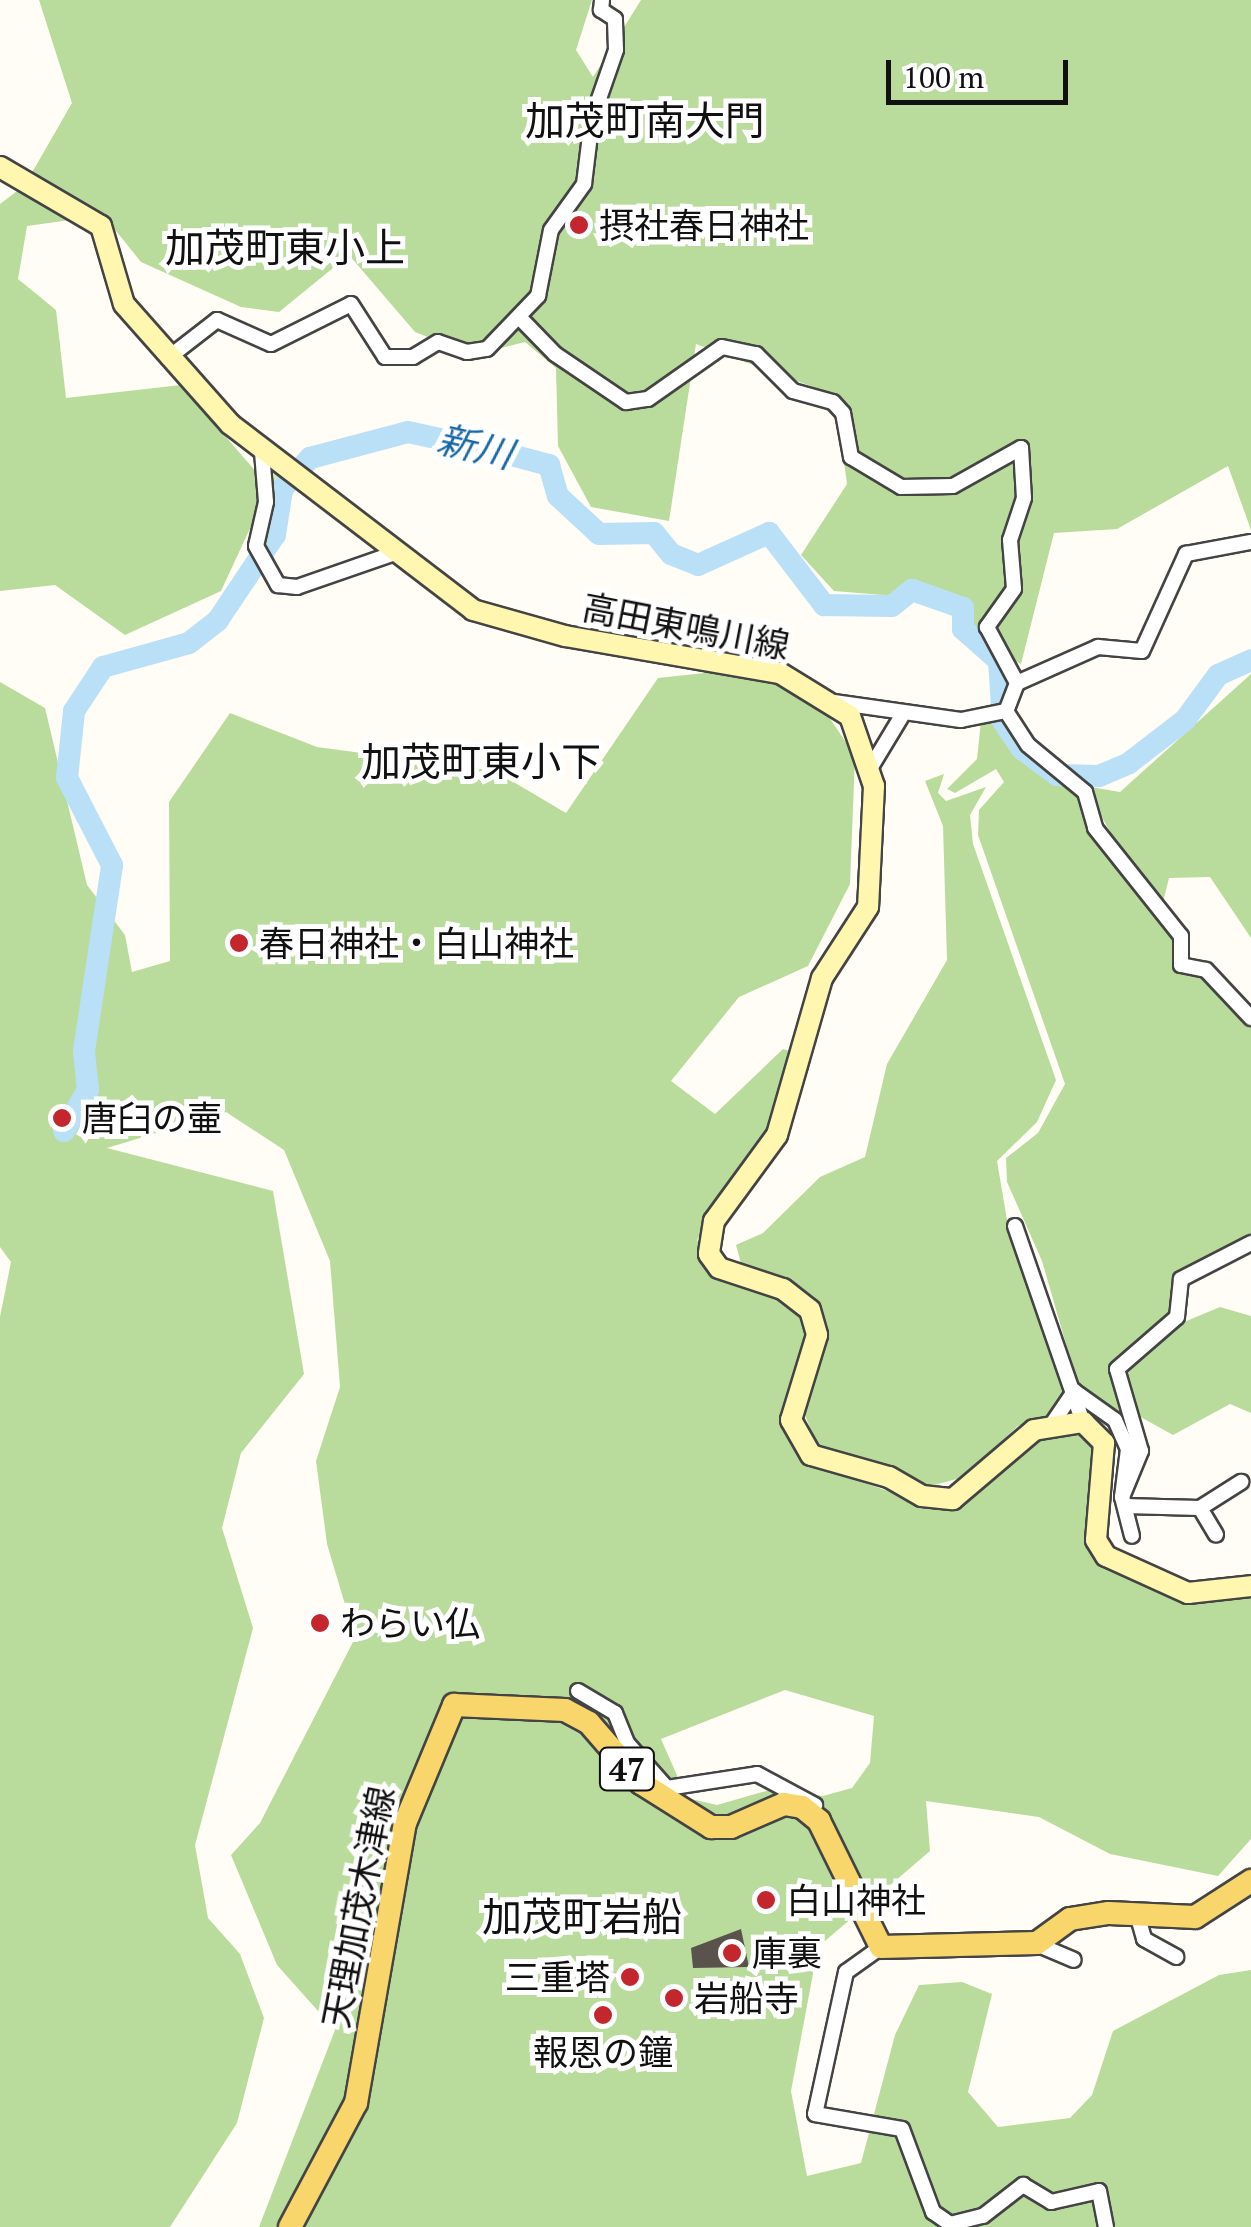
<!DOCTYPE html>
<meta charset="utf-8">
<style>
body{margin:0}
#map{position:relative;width:1251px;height:2227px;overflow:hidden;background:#fffdf5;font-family:"PT Serif","Noto Sans JP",serif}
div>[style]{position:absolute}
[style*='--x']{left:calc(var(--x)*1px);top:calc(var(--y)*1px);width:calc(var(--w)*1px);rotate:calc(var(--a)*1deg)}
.green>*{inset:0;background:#d5ebbd}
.forest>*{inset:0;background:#b9dc9c}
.river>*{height:22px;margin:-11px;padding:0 11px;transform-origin:11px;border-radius:11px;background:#b9e0f7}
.building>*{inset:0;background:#5a524d}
.roads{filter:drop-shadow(2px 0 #444) drop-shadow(-2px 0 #444) drop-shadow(0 2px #444) drop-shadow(0 -2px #444)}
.minor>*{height:14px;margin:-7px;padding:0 7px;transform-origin:7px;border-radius:7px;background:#fff}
.secondary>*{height:20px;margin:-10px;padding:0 10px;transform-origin:10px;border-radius:10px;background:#fff6b0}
.primary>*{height:22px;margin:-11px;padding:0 11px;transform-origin:11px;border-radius:11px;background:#f9d66b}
.dots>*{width:28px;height:28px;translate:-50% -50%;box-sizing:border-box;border:5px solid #fff;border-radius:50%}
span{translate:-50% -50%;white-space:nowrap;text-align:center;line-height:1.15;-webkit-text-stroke:10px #fff;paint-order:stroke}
.shield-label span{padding:2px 8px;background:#fff;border:2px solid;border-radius:8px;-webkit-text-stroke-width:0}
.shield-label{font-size:32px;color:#111;font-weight:700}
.poi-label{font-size:35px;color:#111}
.left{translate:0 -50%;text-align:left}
.right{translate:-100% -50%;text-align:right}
.street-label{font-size:35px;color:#111}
.water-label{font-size:38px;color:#1768a6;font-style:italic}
.quarter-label{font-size:40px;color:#111}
.scale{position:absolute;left:886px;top:60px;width:182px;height:45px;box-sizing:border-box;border:5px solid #111;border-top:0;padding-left:12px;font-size:30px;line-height:35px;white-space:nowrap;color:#111;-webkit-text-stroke:8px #fff;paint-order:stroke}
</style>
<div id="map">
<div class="green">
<div style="clip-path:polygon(264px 463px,295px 485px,283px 536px,266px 557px,272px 500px)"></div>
</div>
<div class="forest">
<div style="clip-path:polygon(39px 0,592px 0,576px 50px,593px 77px,641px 0,1251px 0,1251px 530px,1228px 466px,1117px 529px,1054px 533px,1021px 664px,967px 638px,968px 602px,834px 591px,801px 555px,847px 484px,835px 395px,696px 344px,669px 521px,591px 507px,558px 446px,556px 368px,525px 342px,474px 355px,415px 332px,349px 255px,279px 312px,241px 307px,141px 262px,104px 216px,30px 176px,72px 103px)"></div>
<div style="clip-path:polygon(21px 188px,78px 219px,27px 226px,18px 279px,56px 310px,66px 398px,181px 385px,257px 473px,260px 507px,221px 591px,125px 635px,55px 585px,0 591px,0 204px)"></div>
<div style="clip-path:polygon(evenodd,723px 671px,778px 681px,819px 702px,855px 756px,850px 884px,808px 966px,739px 997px,671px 1081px,715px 1114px,783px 1049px,796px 1053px,769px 1132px,697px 1240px,713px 1274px,780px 1297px,804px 1315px,809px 1334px,783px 1405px,790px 1440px,805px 1462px,936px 1508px,956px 1506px,1038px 1437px,1072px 1430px,1091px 1437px,1097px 1453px,1088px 1522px,1100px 1563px,1186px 1601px,1251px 1595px,1251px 1839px,1218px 1876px,1110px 1854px,1039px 1817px,926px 1801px,930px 1851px,818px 1947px,791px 2091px,807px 2176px,861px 2163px,895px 2035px,919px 1985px,962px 1982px,992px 1994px,968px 2092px,998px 2127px,1070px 2118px,1092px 2095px,1113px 2031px,1219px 1975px,1251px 1970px,1251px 2227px,259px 2227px,335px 2030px,277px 1965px,231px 1855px,260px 1823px,355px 1638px,327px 1544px,316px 1461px,340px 1387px,330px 1261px,284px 1150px,226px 1112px,107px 1148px,273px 1191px,304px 1374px,241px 1453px,222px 1528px,253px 1628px,195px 1845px,208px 1918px,240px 1954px,264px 2018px,237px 2123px,170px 2227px,0 2227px,0 1317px,11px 1262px,0 1247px,0 682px,45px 708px,87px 885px,125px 935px,132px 972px,170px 961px,169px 802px,230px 713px,317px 747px,495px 771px,566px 813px,658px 678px,723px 671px,785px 1690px,874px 1716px,870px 1763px,852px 1788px,823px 1796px,773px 1789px,717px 1805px,687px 1798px,661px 1739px,785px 1690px)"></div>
<div style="clip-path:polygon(1251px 674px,1251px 938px,1210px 877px,1169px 878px,1163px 902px,1134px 876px,1085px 786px,1120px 792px)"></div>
<div style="clip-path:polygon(1004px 717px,1081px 792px,1128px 882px,1177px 938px,1175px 962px,1205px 974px,1251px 1026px,1251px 1238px,1175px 1278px,1172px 1313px,1117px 1360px,1113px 1379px,1131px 1444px,1079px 1389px,1042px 1261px,1007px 1182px,1006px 1158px,1038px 1133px,1065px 1084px,978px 835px,979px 810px,1004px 782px,996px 769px,955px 793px,947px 789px,977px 759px,981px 721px)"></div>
<div style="clip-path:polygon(944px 774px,938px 793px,946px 801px,986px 787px,970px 815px,973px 844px,1056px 1080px,1037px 1122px,997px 1161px,1007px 1220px,1067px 1386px,1053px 1413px,1018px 1426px,964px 1477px,927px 1487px,819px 1449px,801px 1406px,826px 1339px,823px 1310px,793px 1281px,742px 1267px,736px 1245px,763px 1233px,820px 1177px,865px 1157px,887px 1064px,947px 960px,943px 826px,925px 781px)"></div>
<div style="clip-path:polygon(1220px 1307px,1251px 1316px,1251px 1413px,1230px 1404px,1173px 1435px,1137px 1415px,1123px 1377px,1126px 1362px,1160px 1332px)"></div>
</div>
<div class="river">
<div style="--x:64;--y:1131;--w:48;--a:-59.7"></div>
<div style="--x:88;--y:1090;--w:39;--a:-96"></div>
<div style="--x:84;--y:1051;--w:188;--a:-81.4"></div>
<div style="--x:112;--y:865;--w:98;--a:-117.3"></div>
<div style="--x:67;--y:778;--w:67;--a:-84"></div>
<div style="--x:74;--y:711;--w:53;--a:-56.6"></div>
<div style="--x:103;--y:667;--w:89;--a:-15.6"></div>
<div style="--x:189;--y:643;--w:37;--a:-38"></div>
<div style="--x:218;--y:620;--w:102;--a:-56.2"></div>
<div style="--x:275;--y:535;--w:47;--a:-81.3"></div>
<div style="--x:282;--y:489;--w:42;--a:-47.9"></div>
<div style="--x:310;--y:458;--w:101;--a:-14.9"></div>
<div style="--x:408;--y:432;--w:98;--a:12.3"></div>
<div style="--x:504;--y:453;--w:47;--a:14.9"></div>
<div style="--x:549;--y:465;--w:32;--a:74"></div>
<div style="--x:558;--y:496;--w:56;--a:42.8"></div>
<div style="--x:599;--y:534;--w:55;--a:-1"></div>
<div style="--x:654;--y:533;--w:27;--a:51"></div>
<div style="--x:671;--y:554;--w:29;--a:22"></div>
<div style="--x:698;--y:565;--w:78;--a:-24.3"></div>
<div style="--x:769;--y:533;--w:91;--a:52.6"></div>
<div style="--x:824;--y:605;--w:68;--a:0.8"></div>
<div style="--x:892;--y:606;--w:26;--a:-39"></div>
<div style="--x:912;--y:590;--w:54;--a:19.4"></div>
<div style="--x:963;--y:608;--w:21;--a:90"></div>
<div style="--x:963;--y:629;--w:48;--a:41.6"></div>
<div style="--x:999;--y:661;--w:60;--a:86.2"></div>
<div style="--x:1003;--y:721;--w:34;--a:56"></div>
<div style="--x:1022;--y:749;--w:44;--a:36.6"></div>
<div style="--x:1057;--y:775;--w:42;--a:1.4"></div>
<div style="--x:1099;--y:776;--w:33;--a:-23"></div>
<div style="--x:1129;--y:763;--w:71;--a:-37.5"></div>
<div style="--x:1185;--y:720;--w:56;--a:-53.7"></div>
<div style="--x:1218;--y:675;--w:36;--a:-24"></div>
</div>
<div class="building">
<div style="clip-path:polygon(741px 1929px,749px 1967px,693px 1968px,691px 1948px)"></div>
</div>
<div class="roads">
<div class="minor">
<div style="--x:520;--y:318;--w:50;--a:45.8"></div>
<div style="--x:555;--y:354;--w:86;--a:34.1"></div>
<div style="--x:626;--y:402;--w:22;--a:-8"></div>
<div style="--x:648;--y:399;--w:90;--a:-35.1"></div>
<div style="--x:722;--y:347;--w:35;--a:12"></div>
<div style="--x:756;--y:354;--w:52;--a:45"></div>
<div style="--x:793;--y:391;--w:41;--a:15.4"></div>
<div style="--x:833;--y:402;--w:15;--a:48"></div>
<div style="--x:843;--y:413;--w:45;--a:79.7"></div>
<div style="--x:851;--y:457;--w:58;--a:31"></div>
<div style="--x:901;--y:487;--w:52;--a:-1.1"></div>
<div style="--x:953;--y:486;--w:78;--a:-29.2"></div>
<div style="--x:1021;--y:448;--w:50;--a:86.6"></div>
<div style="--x:1024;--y:498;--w:44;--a:108.4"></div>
<div style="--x:1010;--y:540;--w:49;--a:85.3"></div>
<div style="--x:1014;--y:589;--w:47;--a:125.4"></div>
<div style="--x:987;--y:627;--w:64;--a:61.8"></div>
<div style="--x:1017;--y:683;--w:30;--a:111"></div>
<div style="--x:1006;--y:711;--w:40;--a:57.1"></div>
<div style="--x:1028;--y:745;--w:74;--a:39.5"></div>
<div style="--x:1085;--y:792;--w:37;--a:74"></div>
<div style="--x:1095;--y:828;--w:138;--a:51.5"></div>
<div style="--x:1181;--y:936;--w:29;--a:90"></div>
<div style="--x:1181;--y:965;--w:25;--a:11"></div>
<div style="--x:1206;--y:970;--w:66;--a:46.8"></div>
<div style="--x:168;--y:358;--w:62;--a:-37.8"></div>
<div style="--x:217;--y:320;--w:59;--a:24"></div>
<div style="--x:271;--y:344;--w:89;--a:-26.6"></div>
<div style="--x:351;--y:304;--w:63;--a:57.3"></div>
<div style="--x:385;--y:357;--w:28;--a:0"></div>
<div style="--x:413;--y:357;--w:29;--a:-31"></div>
<div style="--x:438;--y:342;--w:31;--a:19"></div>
<div style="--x:467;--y:352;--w:20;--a:-9"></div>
<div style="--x:487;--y:349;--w:74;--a:-46.1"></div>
<div style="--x:538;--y:296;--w:67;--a:-78.9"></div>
<div style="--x:551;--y:230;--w:57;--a:-54.3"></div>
<div style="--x:584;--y:184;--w:65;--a:-83"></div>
<div style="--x:592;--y:119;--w:73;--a:-70.8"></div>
<div style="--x:616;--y:50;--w:31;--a:-92"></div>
<div style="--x:615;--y:19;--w:17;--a:-147"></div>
<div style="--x:601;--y:10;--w:10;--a:-84"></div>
<div style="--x:262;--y:452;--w:50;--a:85.4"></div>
<div style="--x:266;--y:502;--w:45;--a:102.8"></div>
<div style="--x:256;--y:546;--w:45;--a:60.6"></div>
<div style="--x:278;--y:585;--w:19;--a:6"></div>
<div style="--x:297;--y:587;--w:104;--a:-19.1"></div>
<div style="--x:1017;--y:683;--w:89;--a:-24"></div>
<div style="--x:1098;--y:647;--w:44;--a:5.2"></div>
<div style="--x:1142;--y:651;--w:107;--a:-65.6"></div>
<div style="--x:1186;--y:554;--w:66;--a:-10.5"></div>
<div style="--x:834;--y:702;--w:128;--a:8.1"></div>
<div style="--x:961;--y:720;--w:46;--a:-11.3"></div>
<div style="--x:871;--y:767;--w:62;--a:-58.9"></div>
<div style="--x:1015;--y:1226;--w:207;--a:70.9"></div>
<div style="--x:1052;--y:1424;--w:40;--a:-56"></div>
<div style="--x:1074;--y:1391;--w:50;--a:35.3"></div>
<div style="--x:1115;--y:1420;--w:32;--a:66"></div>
<div style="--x:1128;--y:1449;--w:48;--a:97.1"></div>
<div style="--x:1122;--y:1497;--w:40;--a:75.6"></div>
<div style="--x:1122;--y:1497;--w:50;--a:-67.6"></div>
<div style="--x:1141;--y:1451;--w:85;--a:-106.3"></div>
<div style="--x:1117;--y:1369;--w:79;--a:-40.9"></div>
<div style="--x:1177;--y:1317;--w:38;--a:-84"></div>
<div style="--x:1181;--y:1279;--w:79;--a:-27.2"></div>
<div style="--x:1125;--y:1506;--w:75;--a:1.5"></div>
<div style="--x:1200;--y:1508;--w:31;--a:59"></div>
<div style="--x:1200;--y:1508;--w:49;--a:-32.4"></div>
<div style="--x:578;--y:1691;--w:43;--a:30.7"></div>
<div style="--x:615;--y:1713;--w:32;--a:68"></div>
<div style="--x:627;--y:1743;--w:60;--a:48.4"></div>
<div style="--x:667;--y:1788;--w:91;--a:-8.8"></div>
<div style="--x:757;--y:1774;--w:66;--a:28.1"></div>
<div style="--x:1137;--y:1914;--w:26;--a:74"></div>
<div style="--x:1144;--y:1939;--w:37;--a:29"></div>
<div style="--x:1034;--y:1943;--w:43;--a:23"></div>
<div style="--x:881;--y:1947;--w:43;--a:144.5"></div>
<div style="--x:846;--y:1972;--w:145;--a:102.3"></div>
<div style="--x:815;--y:2114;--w:88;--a:9.8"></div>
<div style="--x:902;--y:2129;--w:89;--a:69.5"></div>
<div style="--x:933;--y:2212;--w:21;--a:35"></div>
<div style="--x:950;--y:2224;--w:34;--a:-14"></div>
<div style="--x:983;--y:2216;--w:51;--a:-37.8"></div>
<div style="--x:1023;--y:2185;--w:33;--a:31"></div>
<div style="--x:1051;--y:2202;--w:49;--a:-12.9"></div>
<div style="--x:1099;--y:2191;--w:37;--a:79"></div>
</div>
<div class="secondary">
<div style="--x:0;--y:167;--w:117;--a:30.3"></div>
<div style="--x:101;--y:226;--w:81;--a:73.6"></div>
<div style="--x:124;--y:304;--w:160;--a:48.5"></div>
<div style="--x:230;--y:424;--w:306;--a:37.4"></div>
<div style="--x:473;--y:610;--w:96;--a:15.8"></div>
<div style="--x:565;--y:636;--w:218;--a:9.8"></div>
<div style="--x:780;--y:673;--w:82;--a:31.6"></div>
<div style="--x:850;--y:716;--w:74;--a:71.1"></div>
<div style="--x:874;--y:786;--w:121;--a:92.8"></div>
<div style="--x:868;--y:907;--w:85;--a:122.9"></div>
<div style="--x:822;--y:978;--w:163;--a:106"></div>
<div style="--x:777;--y:1135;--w:107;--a:126.2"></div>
<div style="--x:714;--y:1221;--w:33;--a:99"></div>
<div style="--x:709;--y:1254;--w:17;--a:54"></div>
<div style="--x:719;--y:1268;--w:67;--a:18.2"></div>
<div style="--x:783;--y:1289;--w:34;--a:38"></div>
<div style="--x:810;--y:1310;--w:26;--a:74"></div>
<div style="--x:817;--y:1335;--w:89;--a:107"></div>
<div style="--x:791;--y:1420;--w:40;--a:60.3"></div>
<div style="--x:811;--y:1455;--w:81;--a:15.8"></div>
<div style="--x:889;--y:1477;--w:38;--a:30"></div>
<div style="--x:922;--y:1496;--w:31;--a:6"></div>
<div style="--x:953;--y:1499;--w:106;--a:-40.4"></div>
<div style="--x:1034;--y:1430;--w:50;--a:-9.3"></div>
<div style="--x:1083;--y:1422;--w:30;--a:45"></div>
<div style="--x:1104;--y:1443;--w:97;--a:94.7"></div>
<div style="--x:1096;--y:1540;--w:19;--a:58"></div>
<div style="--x:1106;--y:1556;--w:90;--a:24.3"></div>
<div style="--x:1188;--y:1593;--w:63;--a:-6.3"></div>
</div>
<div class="primary">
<div style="--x:290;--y:2227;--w:140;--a:-62"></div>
<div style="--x:356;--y:2103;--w:284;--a:-80.1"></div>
<div style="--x:405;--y:1823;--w:128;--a:-67.4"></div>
<div style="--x:454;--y:1705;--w:111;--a:2.6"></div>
<div style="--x:565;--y:1710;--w:27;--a:28"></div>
<div style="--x:589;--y:1723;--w:79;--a:49.1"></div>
<div style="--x:641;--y:1783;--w:83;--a:32.2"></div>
<div style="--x:711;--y:1827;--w:20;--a:0"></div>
<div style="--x:731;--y:1827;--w:58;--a:-23.5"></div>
<div style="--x:784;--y:1804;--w:18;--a:9"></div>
<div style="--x:802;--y:1807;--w:22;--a:39"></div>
<div style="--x:819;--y:1821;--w:140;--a:63.8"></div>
<div style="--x:881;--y:1947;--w:156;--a:-1.5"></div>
<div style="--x:1037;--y:1943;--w:41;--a:-36"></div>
<div style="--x:1070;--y:1919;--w:39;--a:-9"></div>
<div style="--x:1109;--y:1913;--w:86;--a:2.7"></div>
<div style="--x:1195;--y:1917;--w:67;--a:-32.7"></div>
</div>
</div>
<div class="dots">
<div style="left:579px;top:225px;background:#c4262e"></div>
<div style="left:239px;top:943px;background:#c4262e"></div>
<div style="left:62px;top:1118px;background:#c4262e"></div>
<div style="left:320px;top:1623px;background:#c4262e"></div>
<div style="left:766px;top:1900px;background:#c4262e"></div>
<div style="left:732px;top:1953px;background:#c4262e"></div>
<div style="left:630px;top:1977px;background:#c4262e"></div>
<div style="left:674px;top:1998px;background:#c4262e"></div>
<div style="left:603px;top:2015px;background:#c4262e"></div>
</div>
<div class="shield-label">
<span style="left:627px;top:1769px">47</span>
</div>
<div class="poi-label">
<span class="left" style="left:599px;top:225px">摂社春日神社</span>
<span class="left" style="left:259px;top:943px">春日神社・白山神社</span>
<span class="left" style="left:82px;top:1118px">唐臼の壷</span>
<span class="left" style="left:340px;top:1623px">わらい仏</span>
<span class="left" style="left:786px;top:1900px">白山神社</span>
<span class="left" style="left:752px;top:1953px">庫裏</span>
<span class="right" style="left:610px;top:1977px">三重塔</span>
<span class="left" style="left:694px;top:1998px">岩船寺</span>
<span style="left:603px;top:2052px">報恩の鐘</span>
</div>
<div class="street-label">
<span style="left:686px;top:626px;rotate:11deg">高田東鳴川線</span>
<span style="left:358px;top:1907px;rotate:-79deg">天理加茂木津線</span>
</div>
<div class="water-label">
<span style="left:475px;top:447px;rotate:13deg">新川</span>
</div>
<div class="quarter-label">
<span style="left:645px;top:120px">加茂町南大門</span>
<span style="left:285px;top:247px">加茂町東小上</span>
<span style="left:481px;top:761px">加茂町東小下</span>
<span style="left:582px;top:1916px">加茂町岩船</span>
</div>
<div class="scale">100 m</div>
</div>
